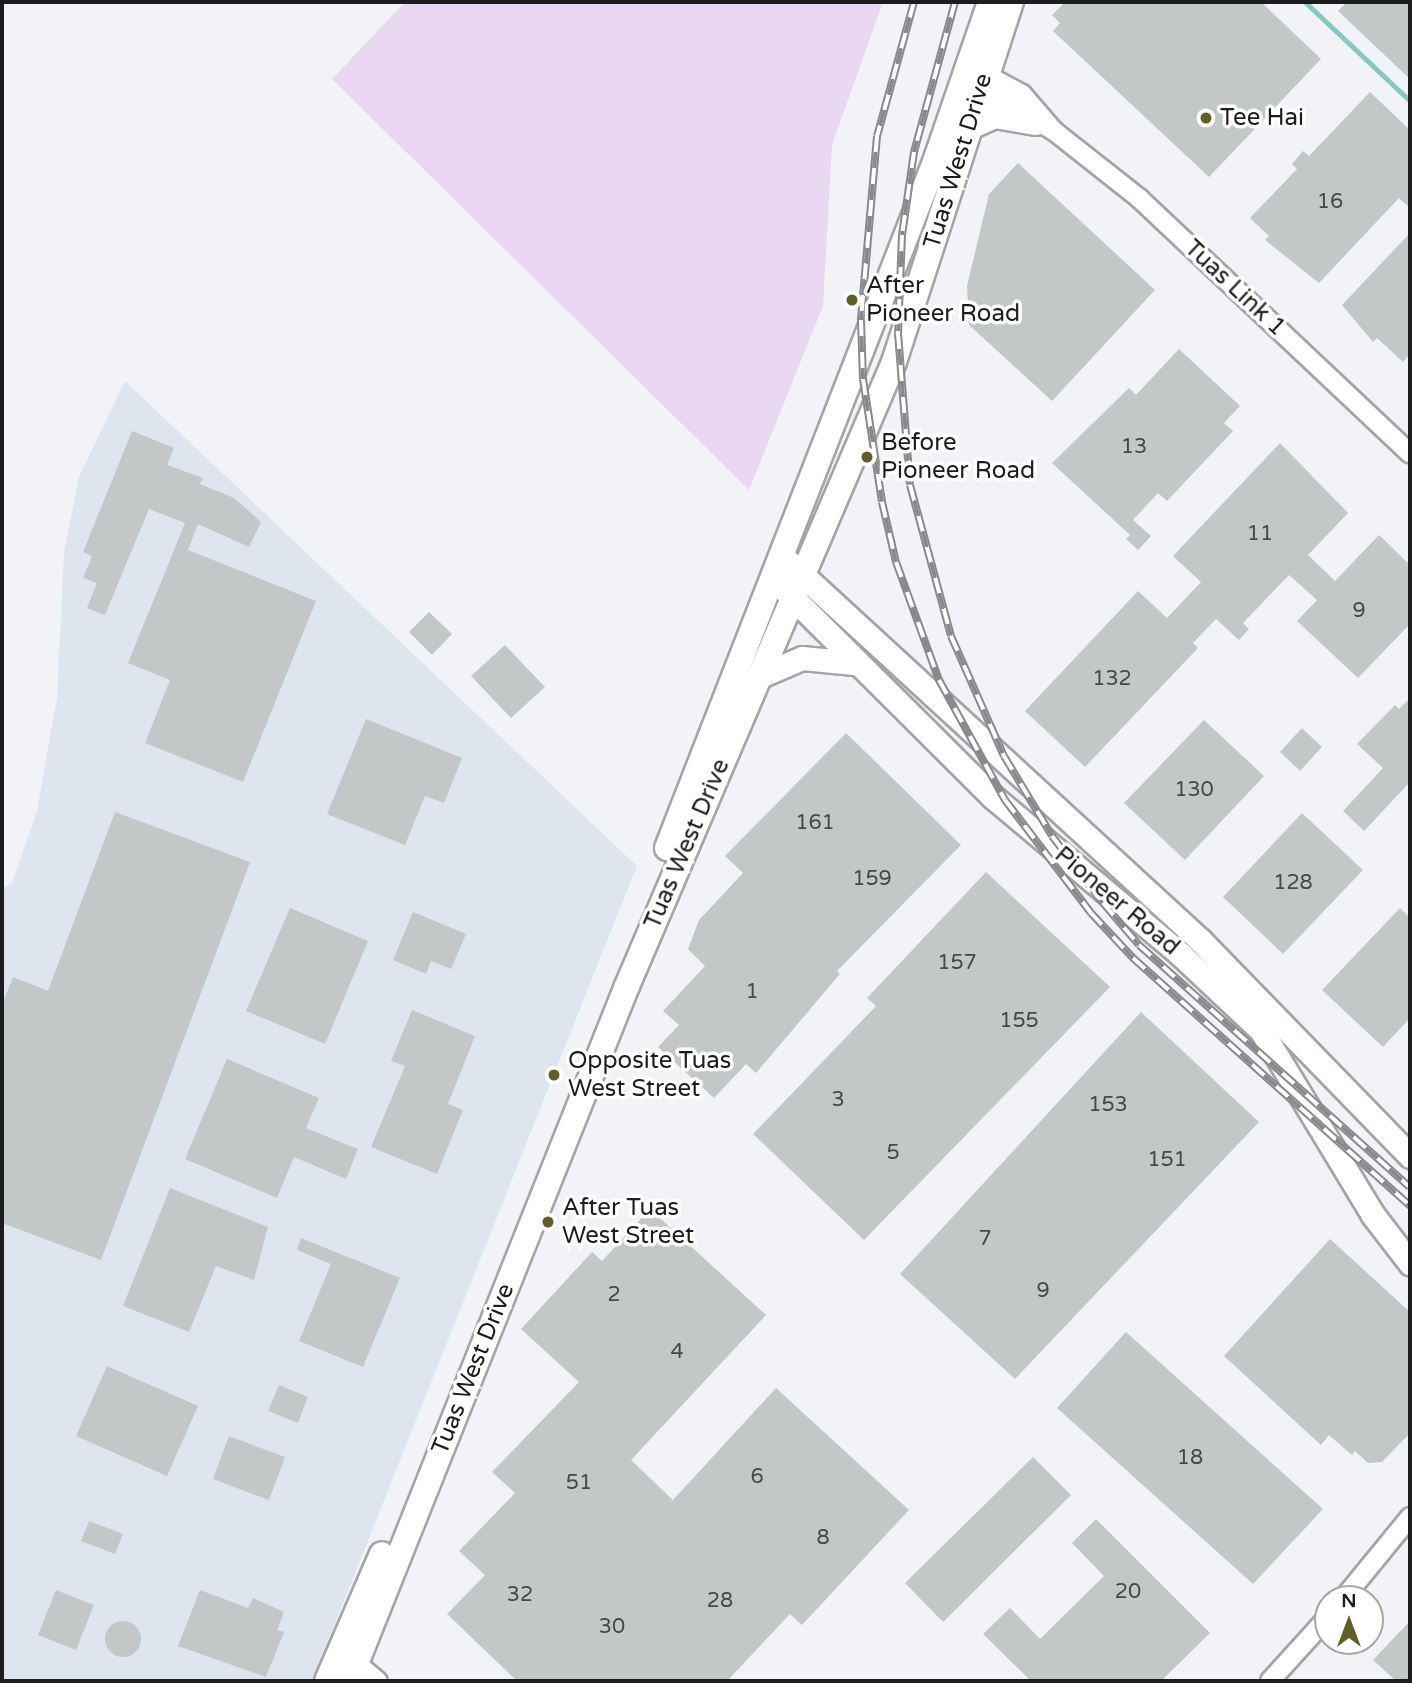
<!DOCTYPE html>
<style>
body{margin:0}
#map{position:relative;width:1412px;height:1683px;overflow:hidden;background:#f1f3f7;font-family:"Varela Round",sans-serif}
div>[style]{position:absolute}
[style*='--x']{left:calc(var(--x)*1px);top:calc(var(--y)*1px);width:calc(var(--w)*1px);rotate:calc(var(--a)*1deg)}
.built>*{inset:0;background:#dee5ee}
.green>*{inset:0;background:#ead7f1}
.stream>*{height:5px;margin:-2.5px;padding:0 2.5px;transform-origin:2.5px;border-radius:2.5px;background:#88c6c6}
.building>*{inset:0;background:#c3c7c8}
.round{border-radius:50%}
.roads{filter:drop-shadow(2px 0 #a2a4a7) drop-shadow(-2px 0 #a2a4a7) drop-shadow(0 2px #a2a4a7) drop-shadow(0 -2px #a2a4a7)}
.minor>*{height:18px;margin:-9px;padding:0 9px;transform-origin:9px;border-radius:9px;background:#fff}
.tertiary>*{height:23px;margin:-11.5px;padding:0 11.5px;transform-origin:11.5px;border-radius:11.5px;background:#fff}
.secondary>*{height:24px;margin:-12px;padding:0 12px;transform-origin:12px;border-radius:12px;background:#fff}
.rail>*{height:8px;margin-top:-4px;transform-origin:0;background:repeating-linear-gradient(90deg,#fff 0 16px,#898a8d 0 32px);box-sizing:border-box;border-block:2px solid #898a8d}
.dots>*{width:19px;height:19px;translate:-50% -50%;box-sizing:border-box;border:4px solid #fff;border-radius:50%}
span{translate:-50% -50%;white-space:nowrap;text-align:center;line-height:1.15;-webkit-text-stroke:7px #fff;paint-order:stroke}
.number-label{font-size:21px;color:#464849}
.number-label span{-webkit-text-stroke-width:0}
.poi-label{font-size:24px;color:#1d1d1f}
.left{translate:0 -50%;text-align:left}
.street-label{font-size:24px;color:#1d1d1f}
.frame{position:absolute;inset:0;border:4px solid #1d1d1f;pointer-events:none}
.north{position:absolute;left:1314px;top:1585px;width:70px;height:70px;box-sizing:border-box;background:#fff;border:2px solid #a5a5a5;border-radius:50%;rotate:0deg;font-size:19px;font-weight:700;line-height:28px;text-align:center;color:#1d1d1f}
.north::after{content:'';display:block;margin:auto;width:24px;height:32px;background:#5f5e2a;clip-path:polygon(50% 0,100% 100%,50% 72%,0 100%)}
</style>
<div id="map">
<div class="built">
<div style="clip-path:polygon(125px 381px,637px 866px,312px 1681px,2px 1681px,2px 889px,12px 883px,37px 811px,57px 698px,64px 553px,79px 477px)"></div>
</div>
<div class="green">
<div style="clip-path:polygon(405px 2px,883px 2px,832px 145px,823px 306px,749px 490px,332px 79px)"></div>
</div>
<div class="stream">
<div style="--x:1305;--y:2;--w:144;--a:43.3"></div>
</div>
<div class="building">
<div style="clip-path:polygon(1065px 2px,1261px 2px,1321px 59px,1209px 177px,1053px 31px,1060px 23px,1052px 15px)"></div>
<div style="clip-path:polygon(1347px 2px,1410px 2px,1410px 79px,1338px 11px)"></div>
<div style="clip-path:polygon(1370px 92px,1410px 130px,1410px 208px,1399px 198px,1319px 283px,1265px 240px,1269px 236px,1250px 218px,1297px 169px,1292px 164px,1303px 151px,1309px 156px)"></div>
<div style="clip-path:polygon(1018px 163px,1155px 290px,1052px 401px,969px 325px,967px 286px,989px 194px)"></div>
<div style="clip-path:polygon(1410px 233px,1410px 354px,1403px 362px,1377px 338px,1373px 342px,1342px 305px)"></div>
<div style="clip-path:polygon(1179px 349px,1240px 406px,1224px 423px,1233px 431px,1167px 501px,1158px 493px,1133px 520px,1151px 536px,1138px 550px,1126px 539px,1130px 535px,1052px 463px,1129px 388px,1136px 395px)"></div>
<div style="clip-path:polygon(132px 431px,174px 448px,167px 465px,203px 478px,200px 484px,234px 498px,261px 522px,249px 547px,198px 524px,188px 550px,316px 601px,243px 782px,145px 743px,170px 680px,128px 663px,185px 523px,149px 509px,105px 615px,87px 608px,97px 583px,83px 578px,92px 556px,83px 552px)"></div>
<div style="clip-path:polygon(1280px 443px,1348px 513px,1308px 555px,1335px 581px,1379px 535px,1410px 565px,1410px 624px,1358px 678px,1297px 621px,1317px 600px,1289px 575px,1243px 623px,1249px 629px,1239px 640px,1216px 619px,1193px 643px,1198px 648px,1085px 767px,1025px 711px,1138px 591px,1167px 618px,1201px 582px,1173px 556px)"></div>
<div style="clip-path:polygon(429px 612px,452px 634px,432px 655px,409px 632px)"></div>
<div style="clip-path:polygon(505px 645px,545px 687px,511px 718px,471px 676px)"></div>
<div style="clip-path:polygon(1410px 698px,1410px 782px,1364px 831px,1343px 811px,1383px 768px,1357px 744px,1395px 705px,1399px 709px)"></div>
<div style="clip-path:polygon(366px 719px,462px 758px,444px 803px,425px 796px,405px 845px,327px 814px)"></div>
<div style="clip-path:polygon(1204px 720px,1264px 776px,1185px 860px,1124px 803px)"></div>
<div style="clip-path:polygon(1302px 728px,1322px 747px,1300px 771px,1280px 752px)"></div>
<div style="clip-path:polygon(846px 733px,961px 845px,837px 971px,840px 974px,756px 1073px,746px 1064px,714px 1098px,658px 1047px,679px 1025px,663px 1011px,705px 966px,688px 949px,699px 920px,743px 873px,725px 856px)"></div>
<div style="clip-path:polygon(115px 812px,250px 862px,101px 1260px,2px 1223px,2px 1005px,13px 977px,48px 991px)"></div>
<div style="clip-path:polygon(1302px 813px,1363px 870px,1283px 954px,1223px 897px)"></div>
<div style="clip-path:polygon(986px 872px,1110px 987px,864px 1240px,753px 1134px,876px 1006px,867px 998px)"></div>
<div style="clip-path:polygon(290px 908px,368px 941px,325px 1044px,246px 1011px)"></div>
<div style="clip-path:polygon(1400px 908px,1410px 918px,1410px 1018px,1383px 1047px,1322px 990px)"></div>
<div style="clip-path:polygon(413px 912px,466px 934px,451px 969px,431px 961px,426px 974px,393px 960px)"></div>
<div style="clip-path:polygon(412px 1010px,475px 1036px,448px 1104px,463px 1110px,437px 1174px,371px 1147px,405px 1066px,391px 1061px)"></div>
<div style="clip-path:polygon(1141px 1012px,1259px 1122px,1015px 1379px,900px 1274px)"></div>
<div style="clip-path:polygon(227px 1059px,319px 1098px,306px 1128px,358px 1149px,346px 1179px,294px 1157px,277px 1198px,185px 1159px)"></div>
<div style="clip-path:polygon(170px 1188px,268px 1227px,254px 1280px,216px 1266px,189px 1332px,123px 1306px)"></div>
<div style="clip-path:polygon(650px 1209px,766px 1315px,631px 1460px,673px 1500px,776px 1388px,909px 1510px,802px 1625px,790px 1614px,727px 1681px,517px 1681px,447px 1614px,485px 1575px,459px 1551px,515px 1493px,492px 1472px,579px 1382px,521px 1329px,592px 1252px,602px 1261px)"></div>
<div style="clip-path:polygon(301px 1238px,400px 1278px,363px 1367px,299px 1341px,331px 1264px,297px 1250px)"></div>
<div style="clip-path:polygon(1330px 1239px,1410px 1312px,1410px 1433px,1382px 1462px,1368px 1463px,1355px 1451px,1352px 1455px,1329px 1435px,1321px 1445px,1224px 1356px)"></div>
<div style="clip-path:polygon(1126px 1332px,1323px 1509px,1253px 1584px,1057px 1408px)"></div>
<div style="clip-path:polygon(107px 1366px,198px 1406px,167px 1476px,76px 1436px)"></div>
<div style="clip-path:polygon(279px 1385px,308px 1397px,298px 1423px,268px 1411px)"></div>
<div style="clip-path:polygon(229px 1436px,285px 1457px,269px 1500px,213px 1479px)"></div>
<div style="clip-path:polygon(1033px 1457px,1071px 1495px,943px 1622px,905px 1583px)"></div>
<div style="clip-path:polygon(1096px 1519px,1210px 1633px,1161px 1681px,1031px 1681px,983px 1634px,1010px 1608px,1040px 1639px,1104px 1576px,1072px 1543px)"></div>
<div style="clip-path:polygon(89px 1521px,123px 1534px,115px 1554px,81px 1541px)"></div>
<div style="clip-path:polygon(56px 1590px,94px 1605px,76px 1650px,38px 1635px)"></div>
<div style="clip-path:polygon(200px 1590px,248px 1608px,253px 1598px,284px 1612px,277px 1630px,284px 1632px,266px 1677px,178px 1646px)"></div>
<div class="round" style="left:105px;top:1621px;width:36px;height:36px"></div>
<div style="clip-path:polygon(1410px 1621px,1410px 1681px,1396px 1681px,1373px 1660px)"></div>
</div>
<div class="roads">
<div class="minor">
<div style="--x:977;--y:70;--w:51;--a:28.1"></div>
<div style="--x:1022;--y:94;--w:49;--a:49.1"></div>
<div style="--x:972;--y:84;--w:95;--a:29.8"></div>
<div style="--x:1054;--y:131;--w:110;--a:38.3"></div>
<div style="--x:1140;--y:199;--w:371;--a:43.3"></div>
<div style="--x:1343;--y:1599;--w:106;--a:-50.7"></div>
<div style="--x:348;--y:1656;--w:39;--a:40"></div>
<div style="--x:1270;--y:1681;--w:86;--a:-47.8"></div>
</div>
<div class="tertiary">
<div style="--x:784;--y:558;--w:565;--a:42.56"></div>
<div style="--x:1200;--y:940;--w:301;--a:45.8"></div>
<div style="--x:775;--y:580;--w:308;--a:44.9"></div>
<div style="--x:993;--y:797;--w:244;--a:40"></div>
<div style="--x:1180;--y:954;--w:111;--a:43.2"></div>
<div style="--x:1261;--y:1030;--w:216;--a:58.8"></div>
<div style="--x:1373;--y:1215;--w:61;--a:52.4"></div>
<div style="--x:758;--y:677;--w:48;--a:-23.4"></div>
<div style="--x:802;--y:658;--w:52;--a:5.5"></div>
</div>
<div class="secondary">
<div style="--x:968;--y:128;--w:30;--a:-24"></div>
<div style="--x:995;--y:116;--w:41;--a:9.9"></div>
<div style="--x:667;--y:848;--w:740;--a:-68.67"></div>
<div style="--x:936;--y:159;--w:166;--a:-71"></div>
<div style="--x:327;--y:1681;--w:138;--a:-66.6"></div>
<div style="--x:349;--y:1681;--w:749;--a:-68.2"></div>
<div style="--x:627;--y:986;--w:679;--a:-66.83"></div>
<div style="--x:894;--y:362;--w:379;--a:-72"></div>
</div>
</div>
<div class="rail">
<div style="--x:914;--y:2;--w:139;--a:105.4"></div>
<div style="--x:877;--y:136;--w:185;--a:95"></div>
<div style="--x:861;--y:320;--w:59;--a:88.1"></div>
<div style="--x:863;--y:379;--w:124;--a:81.2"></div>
<div style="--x:882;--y:502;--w:62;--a:76.9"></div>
<div style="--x:896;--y:562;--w:126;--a:70"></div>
<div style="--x:939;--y:680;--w:137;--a:61.2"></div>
<div style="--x:1005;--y:800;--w:142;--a:52.7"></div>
<div style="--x:1091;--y:913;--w:62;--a:47"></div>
<div style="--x:1133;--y:958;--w:372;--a:41.8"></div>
<div style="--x:955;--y:2;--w:156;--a:105.3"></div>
<div style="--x:914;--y:152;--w:84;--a:98.2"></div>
<div style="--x:902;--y:235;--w:98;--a:92.3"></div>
<div style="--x:898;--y:333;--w:152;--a:85.5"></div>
<div style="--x:910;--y:485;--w:156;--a:74.8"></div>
<div style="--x:951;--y:636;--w:131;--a:66.2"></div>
<div style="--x:1004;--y:756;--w:93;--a:59"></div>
<div style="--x:1052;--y:836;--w:84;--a:52.7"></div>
<div style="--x:1103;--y:903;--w:55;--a:49.4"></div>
<div style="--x:1139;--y:945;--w:363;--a:41.8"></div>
</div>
<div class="dots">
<div style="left:1206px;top:118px;background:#5f5e2a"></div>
<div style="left:852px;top:300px;background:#5f5e2a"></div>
<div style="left:867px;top:457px;background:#5f5e2a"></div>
<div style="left:554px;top:1075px;background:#5f5e2a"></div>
<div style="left:548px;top:1222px;background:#5f5e2a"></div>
</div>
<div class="number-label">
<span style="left:1330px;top:202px">16</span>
<span style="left:1134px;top:447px">13</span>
<span style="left:1260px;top:534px">11</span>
<span style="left:1359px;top:611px">9</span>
<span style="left:1112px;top:679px">132</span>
<span style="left:1194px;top:790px">130</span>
<span style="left:815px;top:823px">161</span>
<span style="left:872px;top:879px">159</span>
<span style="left:1293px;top:883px">128</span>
<span style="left:957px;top:963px">157</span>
<span style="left:752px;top:992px">1</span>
<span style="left:1019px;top:1021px">155</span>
<span style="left:838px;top:1100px">3</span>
<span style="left:1108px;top:1105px">153</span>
<span style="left:893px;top:1153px">5</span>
<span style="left:1167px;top:1160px">151</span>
<span style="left:985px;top:1239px">7</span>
<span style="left:1043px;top:1291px">9</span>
<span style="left:614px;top:1295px">2</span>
<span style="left:677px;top:1352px">4</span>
<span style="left:1190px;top:1458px">18</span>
<span style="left:757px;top:1477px">6</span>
<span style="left:579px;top:1483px">51</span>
<span style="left:823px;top:1538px">8</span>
<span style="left:1128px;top:1592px">20</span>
<span style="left:520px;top:1595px">32</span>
<span style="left:720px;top:1601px">28</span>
<span style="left:612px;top:1627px">30</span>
</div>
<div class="poi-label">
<span class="left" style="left:1220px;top:118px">Tee Hai</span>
<span class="left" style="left:866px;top:300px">After<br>Pioneer Road</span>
<span class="left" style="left:881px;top:457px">Before<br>Pioneer Road</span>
<span class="left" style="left:568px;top:1075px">Opposite Tuas<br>West Street</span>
<span class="left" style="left:562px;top:1222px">After Tuas<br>West Street</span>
</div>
<div class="street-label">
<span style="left:958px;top:161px;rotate:-73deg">Tuas West Drive</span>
<span style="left:1235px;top:288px;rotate:43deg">Tuas Link 1</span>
<span style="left:687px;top:844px;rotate:-67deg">Tuas West Drive</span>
<span style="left:1117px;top:901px;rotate:40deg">Pioneer Road</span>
<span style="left:473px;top:1369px;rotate:-68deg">Tuas West Drive</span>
</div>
<div class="frame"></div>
<div class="north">N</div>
</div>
